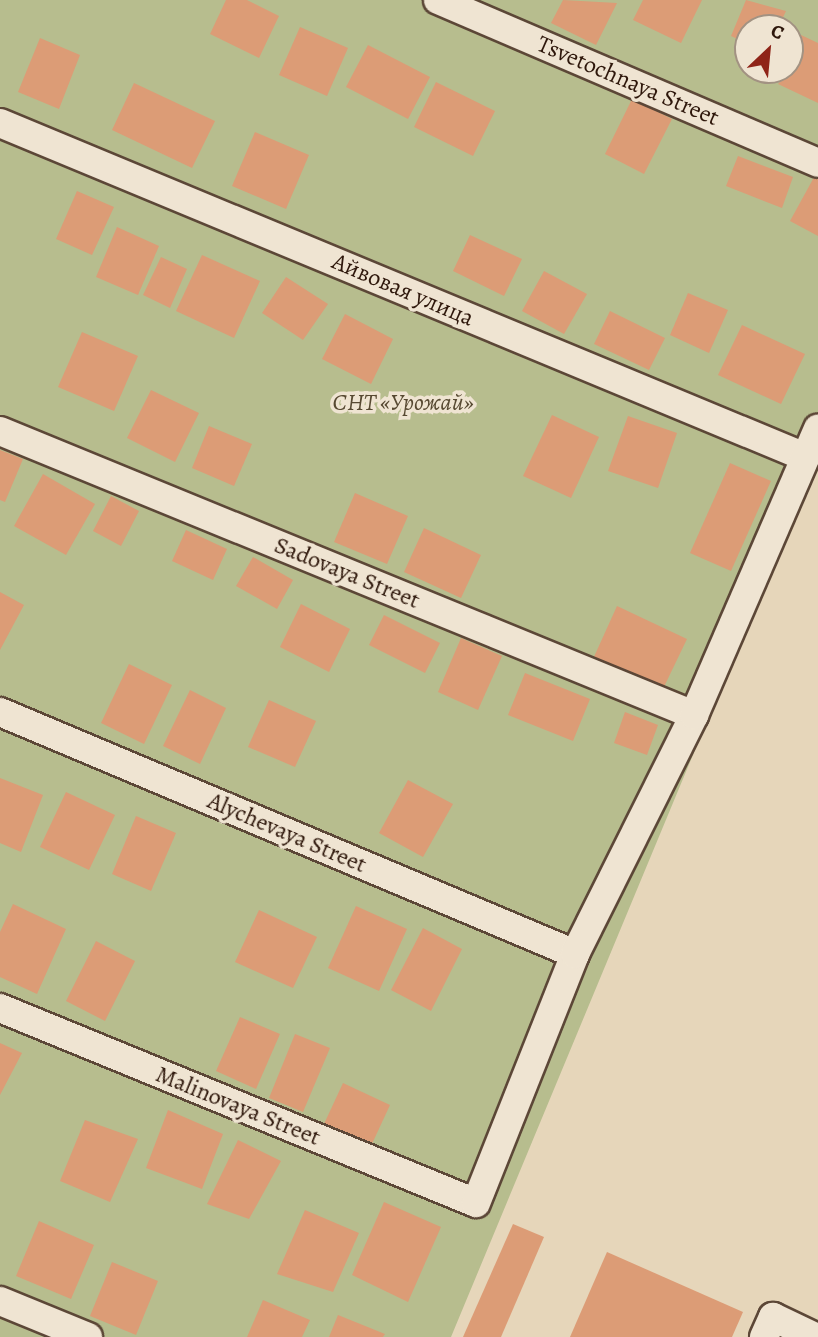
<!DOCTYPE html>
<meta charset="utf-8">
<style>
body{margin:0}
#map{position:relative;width:818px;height:1337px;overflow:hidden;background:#e6d6ba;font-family:Alegreya,serif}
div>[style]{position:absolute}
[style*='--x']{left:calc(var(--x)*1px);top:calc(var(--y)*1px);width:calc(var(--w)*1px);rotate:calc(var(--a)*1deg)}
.green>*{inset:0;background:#b7bd8e}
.building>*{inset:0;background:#dc9c76}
.roads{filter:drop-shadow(2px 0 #5c4737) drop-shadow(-2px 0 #5c4737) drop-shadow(0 2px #5c4737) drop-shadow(0 -2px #5c4737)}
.street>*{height:28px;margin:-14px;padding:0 14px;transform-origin:14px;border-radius:14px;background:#efe4d2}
span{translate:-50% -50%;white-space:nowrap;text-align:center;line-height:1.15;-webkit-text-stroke:7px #efe4d2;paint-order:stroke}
.street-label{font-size:24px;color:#2e170b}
.park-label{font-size:24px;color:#574932;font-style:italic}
.north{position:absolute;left:734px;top:14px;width:70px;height:70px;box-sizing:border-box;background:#efe4d2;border:2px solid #a29282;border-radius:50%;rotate:26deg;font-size:19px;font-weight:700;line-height:28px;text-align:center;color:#2e170b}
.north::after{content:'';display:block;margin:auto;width:24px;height:32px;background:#8f2418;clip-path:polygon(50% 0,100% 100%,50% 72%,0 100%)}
</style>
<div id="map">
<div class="green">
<div style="clip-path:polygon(evenodd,0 0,818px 0,818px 454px,451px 1337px,0 1337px,0 0,748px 28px,790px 28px,790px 70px,748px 70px,748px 28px)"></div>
</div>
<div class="building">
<div style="clip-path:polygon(226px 0,247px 0,279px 16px,259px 58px,210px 34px)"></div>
<div style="clip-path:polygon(563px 0,617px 3px,596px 45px,551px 23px)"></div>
<div style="clip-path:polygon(643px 0,702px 0,681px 43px,633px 20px)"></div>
<div style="clip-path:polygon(746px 0,786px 11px,778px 28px,748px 28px,748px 44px,731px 36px)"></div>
<div style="clip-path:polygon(300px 27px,348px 48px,327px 96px,279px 75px)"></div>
<div style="clip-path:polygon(801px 35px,818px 43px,818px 103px,778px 84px,790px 70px)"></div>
<div style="clip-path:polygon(40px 38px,80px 55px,59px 109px,18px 92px)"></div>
<div style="clip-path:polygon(368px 45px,430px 77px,408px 119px,346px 87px)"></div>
<div style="clip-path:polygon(436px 82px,495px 111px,473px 156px,414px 127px)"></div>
<div style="clip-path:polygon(134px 83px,215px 121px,192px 168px,112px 130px)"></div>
<div style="clip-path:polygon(632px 99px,672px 119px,644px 174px,605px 154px)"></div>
<div style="clip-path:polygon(255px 132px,309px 155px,286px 209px,232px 186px)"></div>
<div style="clip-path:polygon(738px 156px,793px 177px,782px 208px,726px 186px)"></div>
<div style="clip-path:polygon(818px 170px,818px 236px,790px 221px)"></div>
<div style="clip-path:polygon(77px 191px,114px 207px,92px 255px,56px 239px)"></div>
<div style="clip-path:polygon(117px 227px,159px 246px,138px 295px,96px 277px)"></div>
<div style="clip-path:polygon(470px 235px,522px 259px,504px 296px,453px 271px)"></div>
<div style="clip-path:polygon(202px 255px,260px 281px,234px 338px,176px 311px)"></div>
<div style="clip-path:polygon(161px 257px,187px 269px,170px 308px,143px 295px)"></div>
<div style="clip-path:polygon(544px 271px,587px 294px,564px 334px,522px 311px)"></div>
<div style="clip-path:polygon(286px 277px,328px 304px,303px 340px,262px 313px)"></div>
<div style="clip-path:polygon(688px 293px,728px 310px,709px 353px,670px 335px)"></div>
<div style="clip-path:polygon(610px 311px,665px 338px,649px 370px,594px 344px)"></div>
<div style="clip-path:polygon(345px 314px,393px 339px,371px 384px,322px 359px)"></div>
<div style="clip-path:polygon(742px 325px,805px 354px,781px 404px,718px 375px)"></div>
<div style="clip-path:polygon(82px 332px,138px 356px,114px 411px,58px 387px)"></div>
<div style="clip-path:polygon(151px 390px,199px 413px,175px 462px,127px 438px)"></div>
<div style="clip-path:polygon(552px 415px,599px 437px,571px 498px,523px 476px)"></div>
<div style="clip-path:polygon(628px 416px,677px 433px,658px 488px,608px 471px)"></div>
<div style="clip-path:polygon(209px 426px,252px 444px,234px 486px,192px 468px)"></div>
<div style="clip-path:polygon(0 450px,23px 459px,5px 502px,0 500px)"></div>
<div style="clip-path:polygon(730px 463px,771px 481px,731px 571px,690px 553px)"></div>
<div style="clip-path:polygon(43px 474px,95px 504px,66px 555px,14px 526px)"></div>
<div style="clip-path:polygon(355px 493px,408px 516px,387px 564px,334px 542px)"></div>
<div style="clip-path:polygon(111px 496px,139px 511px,121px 546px,93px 531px)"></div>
<div style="clip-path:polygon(424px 528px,481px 555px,461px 598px,404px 572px)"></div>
<div style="clip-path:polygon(186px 530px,227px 549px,213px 580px,172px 561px)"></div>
<div style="clip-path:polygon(253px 557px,293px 580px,277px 609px,236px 586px)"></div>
<div style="clip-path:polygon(0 592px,24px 605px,0 650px)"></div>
<div style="clip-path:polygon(301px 604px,350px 629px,329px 672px,280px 647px)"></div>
<div style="clip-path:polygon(617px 606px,687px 639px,662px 691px,593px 659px)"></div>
<div style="clip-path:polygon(384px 615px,440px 643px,425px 673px,369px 645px)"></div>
<div style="clip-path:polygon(461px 638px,502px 656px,478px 710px,438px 692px)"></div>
<div style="clip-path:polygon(129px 664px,172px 685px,144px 744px,101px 723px)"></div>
<div style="clip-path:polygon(525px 673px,590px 699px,573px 741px,508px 715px)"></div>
<div style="clip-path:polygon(190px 690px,226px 708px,200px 764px,163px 746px)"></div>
<div style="clip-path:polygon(269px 700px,316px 721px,295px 767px,248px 747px)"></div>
<div style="clip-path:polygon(625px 712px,658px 725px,647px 755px,614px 743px)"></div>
<div style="clip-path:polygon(0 778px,43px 795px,21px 852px,0 843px)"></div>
<div style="clip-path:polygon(408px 780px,453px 804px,423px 857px,379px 833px)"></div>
<div style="clip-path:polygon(66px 792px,115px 815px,89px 870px,40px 847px)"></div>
<div style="clip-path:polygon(136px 816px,176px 833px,151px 891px,112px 874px)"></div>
<div style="clip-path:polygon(13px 904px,66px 929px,37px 994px,0 977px,0 932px)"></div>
<div style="clip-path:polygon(356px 906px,407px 929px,379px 991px,328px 968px)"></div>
<div style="clip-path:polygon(259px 910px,317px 937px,293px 988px,235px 962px)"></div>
<div style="clip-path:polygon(423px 928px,462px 949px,431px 1011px,391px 990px)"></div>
<div style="clip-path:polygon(96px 941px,135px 961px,105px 1021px,66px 1001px)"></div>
<div style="clip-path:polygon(240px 1017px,280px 1034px,256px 1089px,216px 1071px)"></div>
<div style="clip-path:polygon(295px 1034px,330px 1048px,303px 1112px,269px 1098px)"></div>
<div style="clip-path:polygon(0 1043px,22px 1053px,0 1095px)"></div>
<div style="clip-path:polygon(343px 1083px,390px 1105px,371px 1146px,324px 1124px)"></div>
<div style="clip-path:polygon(168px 1110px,223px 1134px,202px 1189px,146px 1168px)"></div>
<div style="clip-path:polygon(85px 1120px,138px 1139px,110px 1202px,60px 1181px)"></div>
<div style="clip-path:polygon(238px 1140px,281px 1161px,249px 1219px,207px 1204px)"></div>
<div style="clip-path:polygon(384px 1202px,441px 1227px,408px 1302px,352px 1275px)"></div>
<div style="clip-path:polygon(305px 1210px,359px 1233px,333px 1292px,277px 1274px)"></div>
<div style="clip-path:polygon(39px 1221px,94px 1245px,71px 1299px,16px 1276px)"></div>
<div style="clip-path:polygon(513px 1224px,544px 1237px,501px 1337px,463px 1337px)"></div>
<div style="clip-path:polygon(607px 1252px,743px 1312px,732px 1337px,570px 1337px)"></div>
<div style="clip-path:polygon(112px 1262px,158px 1281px,136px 1335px,90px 1316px)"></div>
<div style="clip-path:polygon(263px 1300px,310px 1320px,302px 1337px,247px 1337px)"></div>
<div style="clip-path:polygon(338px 1315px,385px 1334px,383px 1337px,329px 1337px)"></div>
</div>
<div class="roads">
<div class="street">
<div style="--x:438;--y:0;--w:413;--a:23.2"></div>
<div style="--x:0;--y:123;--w:872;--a:22.53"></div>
<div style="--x:0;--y:431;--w:750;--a:22.26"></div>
<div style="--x:0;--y:712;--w:624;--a:22.82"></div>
<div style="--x:0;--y:1008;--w:514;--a:22.28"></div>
<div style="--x:476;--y:1203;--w:268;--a:-68.3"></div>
<div style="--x:575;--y:954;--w:267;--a:-63.5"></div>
<div style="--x:694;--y:715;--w:312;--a:-66.6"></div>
<div style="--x:0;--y:1301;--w:95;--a:22.2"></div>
<div style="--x:764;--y:1337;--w:22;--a:-66"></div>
<div style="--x:773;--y:1317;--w:47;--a:25.5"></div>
</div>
</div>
<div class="street-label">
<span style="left:628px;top:81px;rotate:23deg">Tsvetochnaya Street</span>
<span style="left:403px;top:290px;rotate:23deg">Айвовая улица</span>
<span style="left:347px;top:573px;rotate:22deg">Sadovaya Street</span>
<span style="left:287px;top:833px;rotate:23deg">Alychevaya Street</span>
<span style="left:238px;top:1106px;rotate:22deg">Malinovaya Street</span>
</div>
<div class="park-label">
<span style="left:403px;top:403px">СНТ «Урожай»</span>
</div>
<div class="north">С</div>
</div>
